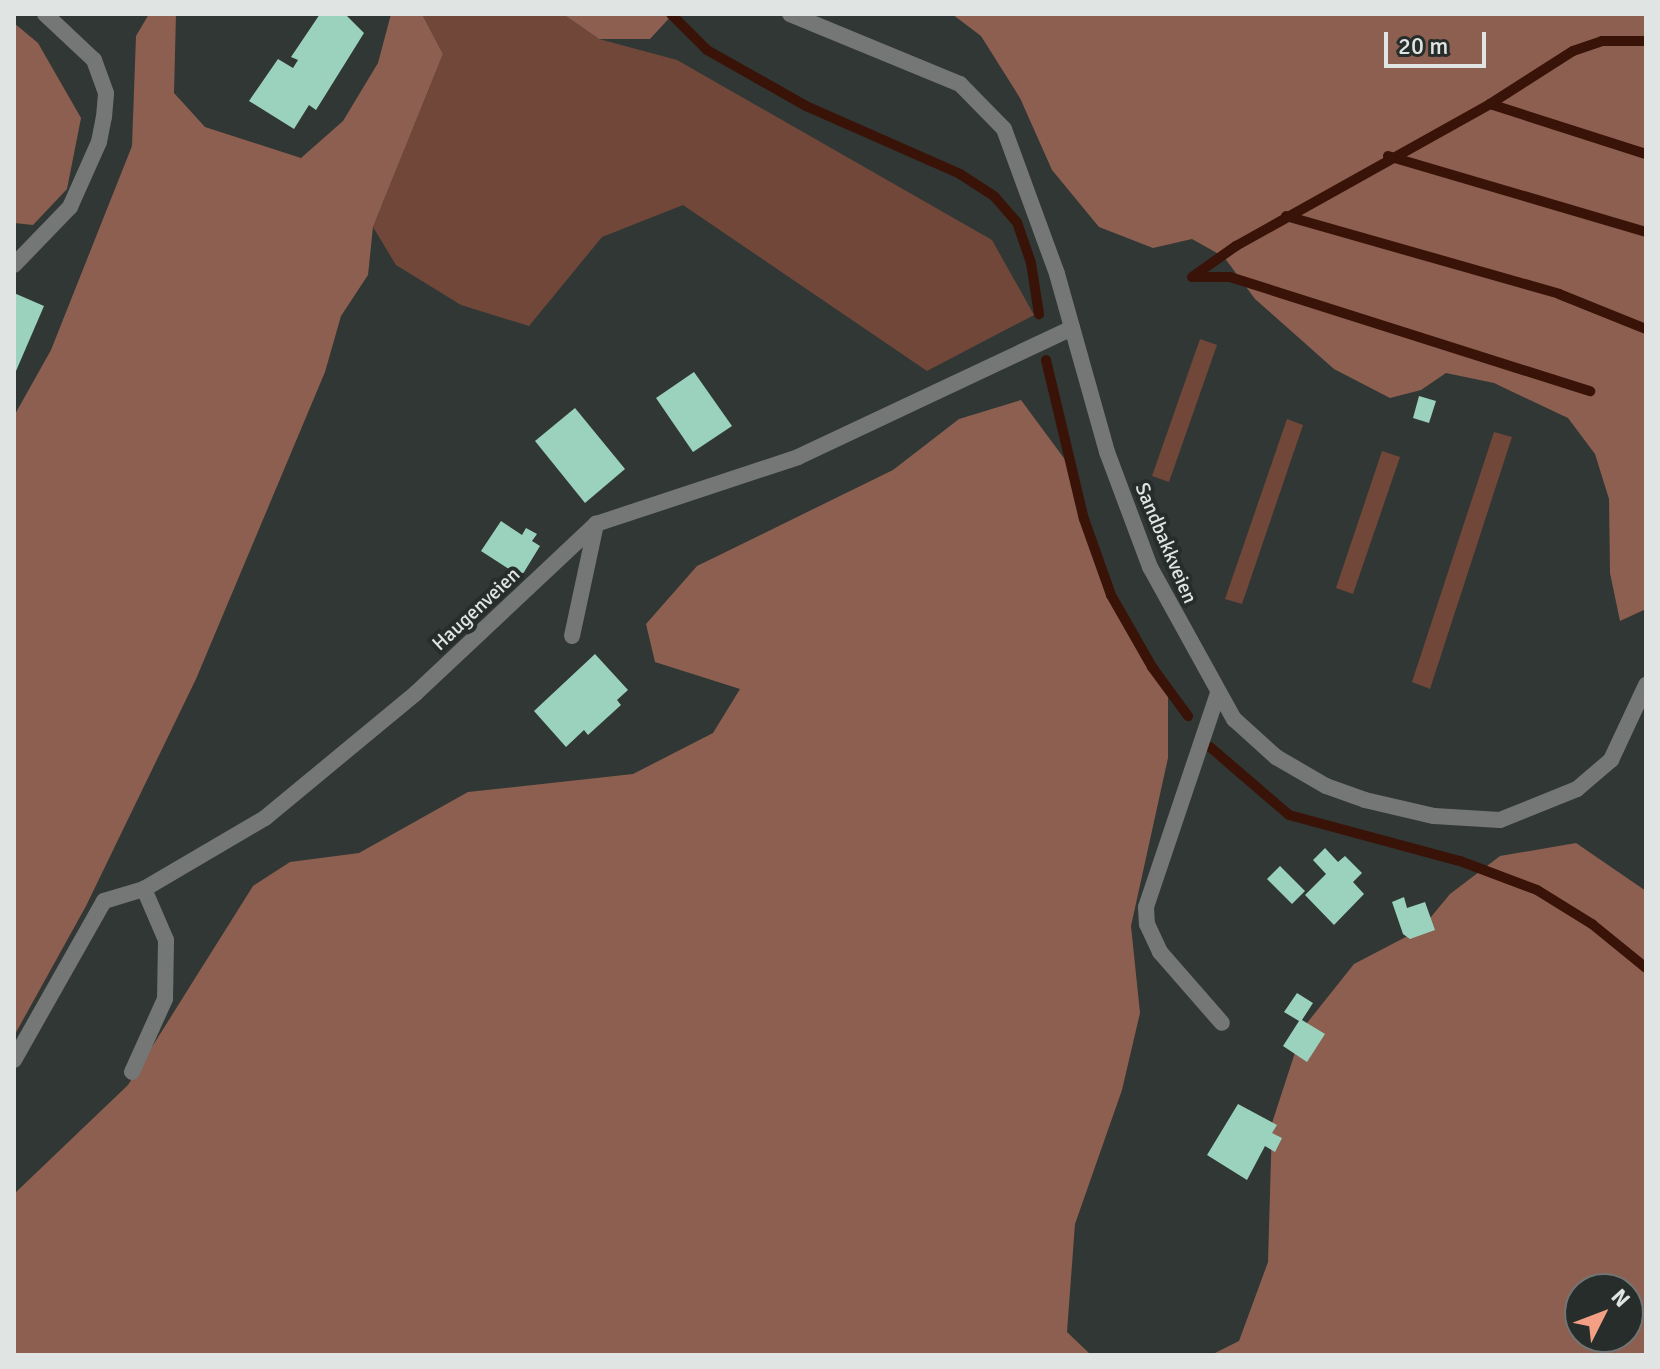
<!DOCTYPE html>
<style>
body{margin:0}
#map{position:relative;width:1660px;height:1369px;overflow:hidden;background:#313734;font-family:Signika,sans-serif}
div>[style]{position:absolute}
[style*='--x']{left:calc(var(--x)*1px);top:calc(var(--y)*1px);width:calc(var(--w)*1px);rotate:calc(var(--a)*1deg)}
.green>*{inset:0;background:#71473a}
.forest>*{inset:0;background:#8d5f50}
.stream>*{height:10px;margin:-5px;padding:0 5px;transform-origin:5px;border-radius:5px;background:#391307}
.building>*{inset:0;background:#9ad2bd}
.service>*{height:16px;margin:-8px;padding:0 8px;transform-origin:8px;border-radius:8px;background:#747776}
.minor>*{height:16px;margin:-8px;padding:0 8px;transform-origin:8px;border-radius:8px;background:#747776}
span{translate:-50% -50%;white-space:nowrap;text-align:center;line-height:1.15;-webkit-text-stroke:8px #272d2a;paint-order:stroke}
.street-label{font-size:20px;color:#e0e4e2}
.frame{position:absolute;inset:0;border:16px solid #e0e4e2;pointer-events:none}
.north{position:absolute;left:1564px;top:1273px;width:80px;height:80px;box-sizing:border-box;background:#272d2a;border:2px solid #717674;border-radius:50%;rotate:48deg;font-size:22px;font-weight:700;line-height:32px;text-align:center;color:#e0e4e2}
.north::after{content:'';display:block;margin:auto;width:28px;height:36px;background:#f39f85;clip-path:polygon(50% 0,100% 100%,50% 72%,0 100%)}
.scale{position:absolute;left:1384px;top:32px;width:102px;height:36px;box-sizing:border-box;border:4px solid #e0e4e2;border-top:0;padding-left:10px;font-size:24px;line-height:28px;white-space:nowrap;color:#e0e4e2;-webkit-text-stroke:6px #272d2a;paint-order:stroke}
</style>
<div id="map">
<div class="green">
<div style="clip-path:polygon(422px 14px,563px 14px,599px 39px,677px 60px,992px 240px,1034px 315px,927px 371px,683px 205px,602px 237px,529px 326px,461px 305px,396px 265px,373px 227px,443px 54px)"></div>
<div style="clip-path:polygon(1200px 339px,1217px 345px,1169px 482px,1152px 476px)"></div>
<div style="clip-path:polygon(1287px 419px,1303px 425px,1242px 604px,1225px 599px)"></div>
<div style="clip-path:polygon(1494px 432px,1512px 437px,1430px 689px,1412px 682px)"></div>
<div style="clip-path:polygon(1382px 451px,1400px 457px,1353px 594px,1336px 588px)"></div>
</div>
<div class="forest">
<div style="clip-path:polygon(149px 14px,176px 14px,174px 93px,205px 127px,301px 158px,343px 121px,378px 63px,391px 14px,422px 14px,443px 54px,373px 227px,368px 275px,341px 316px,325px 372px,196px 679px,86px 906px,14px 1036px,14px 416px,51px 350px,132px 146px,136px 36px)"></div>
<div style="clip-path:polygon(563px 14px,673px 14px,650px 39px,599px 39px)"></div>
<div style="clip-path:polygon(952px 14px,1646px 14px,1646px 609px,1620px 621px,1610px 573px,1609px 499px,1595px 454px,1568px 418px,1494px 383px,1446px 373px,1421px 390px,1390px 398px,1334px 369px,1255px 299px,1224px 257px,1192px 239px,1153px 248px,1099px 227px,1052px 170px,1020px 98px,981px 36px)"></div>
<div style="clip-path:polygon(14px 23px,38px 43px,81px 118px,67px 189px,33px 225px,14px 223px)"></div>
<div style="clip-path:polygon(1021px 400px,1069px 465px,1107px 577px,1168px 691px,1168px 758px,1131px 926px,1140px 1013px,1122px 1090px,1075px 1224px,1067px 1332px,1091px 1355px,14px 1355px,14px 1194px,128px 1085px,253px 886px,290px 862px,359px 853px,468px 792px,633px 774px,713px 733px,740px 689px,655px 662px,646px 624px,697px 566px,893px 470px,959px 419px)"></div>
<div style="clip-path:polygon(evenodd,1576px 843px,1646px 891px,1646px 1355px,1211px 1355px,1239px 1341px,1268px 1262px,1272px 1123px,1303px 1028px,1354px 964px,1421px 929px,1450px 894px,1500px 856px,1576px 843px,1580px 1289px,1628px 1289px,1628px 1337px,1580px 1337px,1580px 1289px)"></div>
</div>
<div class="stream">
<div style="--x:671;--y:14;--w:51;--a:45"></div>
<div style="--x:707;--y:50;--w:114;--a:29.5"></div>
<div style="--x:806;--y:106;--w:168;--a:23.8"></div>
<div style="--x:960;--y:174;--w:40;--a:32.9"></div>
<div style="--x:994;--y:196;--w:35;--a:49"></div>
<div style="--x:1017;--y:222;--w:43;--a:71.1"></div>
<div style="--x:1031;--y:263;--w:52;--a:81.1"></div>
<div style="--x:1490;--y:104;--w:164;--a:17.8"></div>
<div style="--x:1388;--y:156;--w:269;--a:16.4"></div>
<div style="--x:1286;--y:216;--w:284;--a:15.9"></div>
<div style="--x:1559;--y:294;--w:94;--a:21.9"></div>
<div style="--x:1192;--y:277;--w:54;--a:-35.2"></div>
<div style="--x:1236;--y:246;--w:291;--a:-29.2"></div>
<div style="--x:1490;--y:104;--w:98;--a:-32.6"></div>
<div style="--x:1573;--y:51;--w:31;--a:-19"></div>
<div style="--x:1602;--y:41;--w:44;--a:0"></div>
<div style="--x:1194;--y:277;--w:36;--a:0"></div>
<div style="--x:1230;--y:277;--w:378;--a:17.6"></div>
<div style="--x:1046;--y:360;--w:163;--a:76.6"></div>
<div style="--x:1084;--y:519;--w:81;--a:70.4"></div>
<div style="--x:1111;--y:595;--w:83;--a:60.3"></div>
<div style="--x:1152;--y:667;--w:61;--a:53.7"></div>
<div style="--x:1210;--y:747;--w:104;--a:40.7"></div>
<div style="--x:1289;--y:815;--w:177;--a:15.1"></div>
<div style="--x:1460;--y:861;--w:82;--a:20.6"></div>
<div style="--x:1537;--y:890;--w:65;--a:31.7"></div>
<div style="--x:1592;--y:924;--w:70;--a:39.2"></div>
</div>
<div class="building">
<div style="clip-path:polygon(320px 14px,345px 14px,364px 33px,316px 110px,309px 105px,294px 129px,249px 101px,278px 59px,293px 68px,298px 60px,291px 57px)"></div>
<div style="clip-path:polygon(14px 293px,44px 306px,16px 371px,14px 370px)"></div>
<div style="clip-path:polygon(694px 372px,732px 426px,693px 452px,656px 398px)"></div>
<div style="clip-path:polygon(1419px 396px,1436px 401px,1429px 423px,1413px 418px)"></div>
<div style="clip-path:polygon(575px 408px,625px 469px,585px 503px,535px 441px)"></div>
<div style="clip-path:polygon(501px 521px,522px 535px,526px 528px,537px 534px,532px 541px,540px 546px,521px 577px,481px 551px)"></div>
<div style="clip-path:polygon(595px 654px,628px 690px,617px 700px,621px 705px,588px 735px,584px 730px,566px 747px,534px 711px)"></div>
<div style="clip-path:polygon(1325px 848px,1338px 862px,1345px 856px,1362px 873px,1353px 882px,1364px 894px,1334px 925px,1305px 895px,1326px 874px,1313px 860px)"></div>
<div style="clip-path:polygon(1280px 866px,1305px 891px,1292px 904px,1267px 879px)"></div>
<div style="clip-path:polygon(1404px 897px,1407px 908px,1425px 902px,1435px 930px,1410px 939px,1403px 934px,1392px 902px)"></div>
<div style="clip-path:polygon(1297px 993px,1313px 1003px,1302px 1020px,1325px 1034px,1307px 1062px,1283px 1046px,1299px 1021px,1284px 1012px)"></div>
<div style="clip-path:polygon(1238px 1104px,1277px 1125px,1272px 1133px,1282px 1138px,1275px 1152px,1265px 1146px,1247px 1180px,1207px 1155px)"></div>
</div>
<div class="service">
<div style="--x:14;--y:265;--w:81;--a:-46"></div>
<div style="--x:70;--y:207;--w:71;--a:-66"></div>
<div style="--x:99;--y:142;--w:25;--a:-79"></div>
<div style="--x:104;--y:117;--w:24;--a:-85"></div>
<div style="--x:106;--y:93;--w:35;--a:-110"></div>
<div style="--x:94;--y:60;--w:67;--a:-136.8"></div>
<div style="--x:572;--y:636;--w:115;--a:-77.9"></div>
<div style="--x:1218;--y:693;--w:226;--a:108.6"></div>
<div style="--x:1146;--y:907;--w:17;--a:87"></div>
<div style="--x:1147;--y:924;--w:31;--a:65"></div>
<div style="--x:1160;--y:952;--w:94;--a:48.9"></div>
<div style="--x:104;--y:901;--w:42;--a:-16.7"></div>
<div style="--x:144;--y:889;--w:140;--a:-30.4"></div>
<div style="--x:265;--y:818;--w:196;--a:-39.6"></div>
<div style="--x:416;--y:693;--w:247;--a:-43.2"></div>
<div style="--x:596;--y:524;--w:213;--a:-18.3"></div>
<div style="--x:798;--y:457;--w:303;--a:-25.2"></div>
<div style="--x:132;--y:1072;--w:80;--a:-65.7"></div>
<div style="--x:165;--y:999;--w:59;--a:-89"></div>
<div style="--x:166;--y:940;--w:56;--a:-113.3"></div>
</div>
<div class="minor">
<div style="--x:790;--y:14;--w:184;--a:22.4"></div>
<div style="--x:960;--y:84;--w:63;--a:45.6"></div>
<div style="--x:1004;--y:129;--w:154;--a:69.9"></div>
<div style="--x:1057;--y:274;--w:185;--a:74.3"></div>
<div style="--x:1107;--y:452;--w:123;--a:69.5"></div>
<div style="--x:1150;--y:567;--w:174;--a:61.1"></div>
<div style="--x:1234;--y:719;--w:57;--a:42.1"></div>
<div style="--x:1276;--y:757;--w:58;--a:30.1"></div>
<div style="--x:1326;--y:786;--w:41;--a:19.7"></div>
<div style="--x:1365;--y:800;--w:71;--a:13.1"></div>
<div style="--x:1434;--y:816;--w:66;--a:3.5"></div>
<div style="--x:1500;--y:820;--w:83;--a:-21.9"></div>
<div style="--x:1577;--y:789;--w:45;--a:-40.5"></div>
<div style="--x:1611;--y:760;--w:83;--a:-65"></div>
<div style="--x:14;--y:1060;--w:183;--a:-60.5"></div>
</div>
<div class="street-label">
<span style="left:1166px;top:543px;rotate:67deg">Sandbakkveien</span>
<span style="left:476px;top:609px;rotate:-43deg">Haugenveien</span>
</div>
<div class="frame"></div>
<div class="north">N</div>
<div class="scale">20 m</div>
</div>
